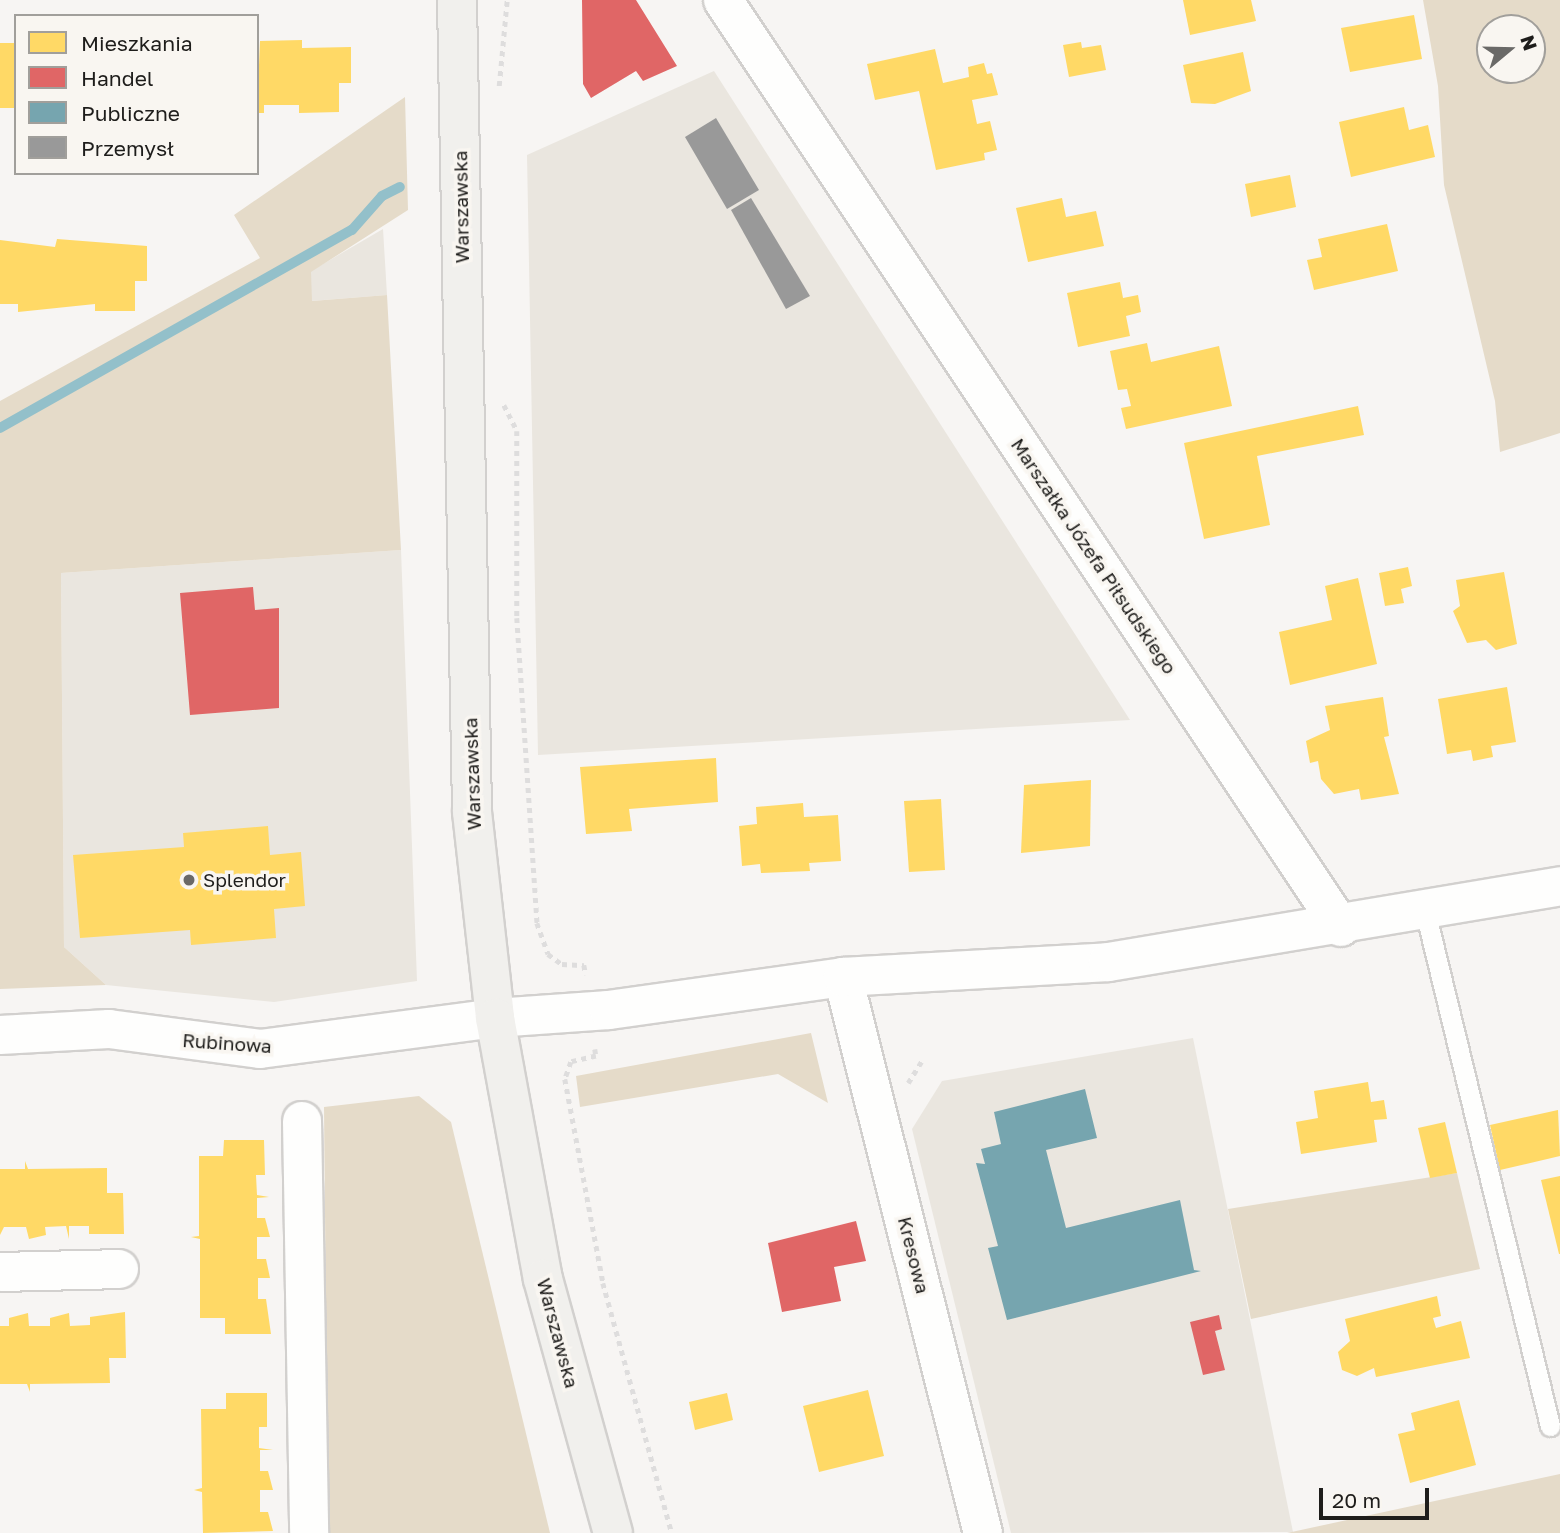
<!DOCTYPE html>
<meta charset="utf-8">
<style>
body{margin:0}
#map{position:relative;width:1560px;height:1533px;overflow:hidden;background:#f7f5f3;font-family:"Golos Text",sans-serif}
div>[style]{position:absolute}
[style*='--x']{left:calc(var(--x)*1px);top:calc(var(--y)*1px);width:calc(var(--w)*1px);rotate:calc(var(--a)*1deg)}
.built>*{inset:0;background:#eae6df}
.green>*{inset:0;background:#e5dbc9}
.homes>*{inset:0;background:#ffd966}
.shops>*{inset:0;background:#e06666}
.public>*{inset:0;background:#76a5af}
.industry>*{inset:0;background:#999}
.stream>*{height:10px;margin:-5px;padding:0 5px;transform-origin:5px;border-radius:5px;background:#93c0ca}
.path>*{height:4.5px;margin-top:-2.25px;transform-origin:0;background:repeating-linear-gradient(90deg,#dedddd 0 5px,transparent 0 10px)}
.roads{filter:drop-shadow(2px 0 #d2d0ce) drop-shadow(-2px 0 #d2d0ce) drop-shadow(0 2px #d2d0ce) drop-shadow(0 -2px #d2d0ce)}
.service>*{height:19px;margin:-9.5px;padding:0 9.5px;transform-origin:9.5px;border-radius:9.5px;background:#fefefd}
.minor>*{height:38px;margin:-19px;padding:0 19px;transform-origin:19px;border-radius:19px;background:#fefefd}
.tertiary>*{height:38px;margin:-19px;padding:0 19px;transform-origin:19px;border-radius:19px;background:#fefefd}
.secondary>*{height:38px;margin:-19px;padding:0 19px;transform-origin:19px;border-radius:19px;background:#f1f0ed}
.dots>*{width:19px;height:19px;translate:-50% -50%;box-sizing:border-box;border:4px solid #f9f6f1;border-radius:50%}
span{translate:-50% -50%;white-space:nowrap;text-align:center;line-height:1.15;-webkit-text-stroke:7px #f9f6f1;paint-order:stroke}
.street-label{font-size:19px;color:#1e1d1b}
.poi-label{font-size:19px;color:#1e1d1b}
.left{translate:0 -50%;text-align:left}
.legend{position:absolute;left:14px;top:14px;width:245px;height:161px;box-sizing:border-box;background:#f9f6f1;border:2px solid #a19f9b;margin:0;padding:9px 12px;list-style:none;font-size:21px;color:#1e1d1b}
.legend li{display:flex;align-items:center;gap:14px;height:35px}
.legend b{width:35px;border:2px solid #a19f9b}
.north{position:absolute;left:1476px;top:14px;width:70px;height:70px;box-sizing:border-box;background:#f9f6f1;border:2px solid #a19f9b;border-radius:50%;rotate:71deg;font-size:19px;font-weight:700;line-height:28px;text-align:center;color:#1e1d1b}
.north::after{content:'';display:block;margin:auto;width:24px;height:32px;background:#6a6967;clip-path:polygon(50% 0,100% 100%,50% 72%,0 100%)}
.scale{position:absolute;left:1319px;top:1488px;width:110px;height:32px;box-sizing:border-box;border:4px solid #1e1d1b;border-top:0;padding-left:9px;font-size:21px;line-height:24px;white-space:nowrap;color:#1e1d1b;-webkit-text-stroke:5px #f9f6f1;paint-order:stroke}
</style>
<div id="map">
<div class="built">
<div style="clip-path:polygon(714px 71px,1130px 720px,538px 755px,527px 155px)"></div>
<div style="clip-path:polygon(383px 229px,387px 295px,311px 301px,311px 271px)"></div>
<div style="clip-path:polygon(401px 550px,417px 981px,274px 1002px,106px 985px,64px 947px,61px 573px)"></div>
<div style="clip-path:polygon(1193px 1038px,1293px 1532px,1011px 1533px,912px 1129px,942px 1081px)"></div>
</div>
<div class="green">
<div style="clip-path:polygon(evenodd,1423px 0,1560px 0,1560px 433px,1500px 452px,1495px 401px,1444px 185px,1438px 86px,1423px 0,1490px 28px,1532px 28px,1532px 70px,1490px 70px,1490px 28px)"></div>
<div style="clip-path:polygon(405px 97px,408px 210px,311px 272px,312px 301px,387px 295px,401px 550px,61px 573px,64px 947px,106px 985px,0 989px,0 401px,260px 258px,234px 215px)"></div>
<div style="clip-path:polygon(811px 1033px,828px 1103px,778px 1074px,580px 1107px,576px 1076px)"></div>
<div style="clip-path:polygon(419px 1096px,451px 1122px,550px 1533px,328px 1533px,324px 1107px)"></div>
<div style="clip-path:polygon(1457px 1173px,1480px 1269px,1251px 1319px,1228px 1209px)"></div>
<div style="clip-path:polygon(1560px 1474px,1560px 1533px,1287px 1533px,1546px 1477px)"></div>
</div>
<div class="homes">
<div style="clip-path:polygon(1183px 0,1251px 0,1256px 21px,1190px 35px)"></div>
<div style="clip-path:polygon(1414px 15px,1422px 59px,1350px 72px,1341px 28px)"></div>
<div style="clip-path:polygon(302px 40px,302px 48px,351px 47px,351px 83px,339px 83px,339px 112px,299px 113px,299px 105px,264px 105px,264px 113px,257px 113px,260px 41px)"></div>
<div style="clip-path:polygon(1081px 42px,1082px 48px,1101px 45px,1106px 70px,1069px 77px,1063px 45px)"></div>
<div style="clip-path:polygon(0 43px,16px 43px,16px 108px,0 108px)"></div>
<div style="clip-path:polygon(935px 49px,943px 83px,969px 77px,968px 67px,984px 63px,987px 74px,992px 73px,998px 95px,972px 100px,977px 124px,990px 121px,997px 150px,984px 153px,985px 160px,936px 170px,919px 91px,875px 100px,867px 64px)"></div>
<div style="clip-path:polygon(1243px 52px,1251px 91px,1215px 104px,1191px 103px,1183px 65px)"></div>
<div style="clip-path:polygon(1404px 107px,1409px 130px,1428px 125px,1435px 157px,1351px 177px,1339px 122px)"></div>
<div style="clip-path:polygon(1290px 175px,1296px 207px,1251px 217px,1245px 184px)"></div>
<div style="clip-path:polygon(1062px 198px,1066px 217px,1096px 211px,1104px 246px,1028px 262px,1016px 208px)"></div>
<div style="clip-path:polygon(1387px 224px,1398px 271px,1314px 290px,1307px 260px,1322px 257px,1318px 239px)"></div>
<div style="clip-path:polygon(57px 239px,147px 246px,147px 281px,135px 281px,135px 311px,95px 311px,95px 304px,18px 312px,18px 304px,0 304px,0 240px,55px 247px)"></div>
<div style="clip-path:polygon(1120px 282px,1123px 298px,1138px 295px,1141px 312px,1126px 316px,1130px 336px,1078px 347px,1067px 293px)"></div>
<div style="clip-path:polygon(1147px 343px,1151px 362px,1219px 346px,1232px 406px,1126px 429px,1121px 408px,1131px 406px,1127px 389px,1118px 390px,1110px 351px)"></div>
<div style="clip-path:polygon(1358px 406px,1364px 435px,1257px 456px,1270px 525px,1204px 539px,1184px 443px)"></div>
<div style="clip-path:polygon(1408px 567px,1412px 586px,1401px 589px,1404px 603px,1385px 606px,1379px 573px)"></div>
<div style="clip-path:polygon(1504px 572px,1517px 644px,1496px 650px,1486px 640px,1467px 643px,1453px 611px,1460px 606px,1456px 580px)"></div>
<div style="clip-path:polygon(1358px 578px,1377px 664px,1290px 685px,1279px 632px,1332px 620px,1325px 586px)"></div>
<div style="clip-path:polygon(1507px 687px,1516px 742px,1491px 746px,1493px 757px,1473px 761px,1471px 750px,1447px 754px,1438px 699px)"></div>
<div style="clip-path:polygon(1383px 697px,1389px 736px,1384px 737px,1399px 794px,1361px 800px,1359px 789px,1334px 794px,1321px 779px,1318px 761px,1310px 763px,1306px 741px,1330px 730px,1325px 706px)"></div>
<div style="clip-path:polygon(716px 758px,718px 802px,629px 809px,632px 831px,586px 834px,580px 767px)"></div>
<div style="clip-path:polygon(1091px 780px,1090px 846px,1021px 853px,1024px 785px)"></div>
<div style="clip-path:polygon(941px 799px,945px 870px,909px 872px,904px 801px)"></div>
<div style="clip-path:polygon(803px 803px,804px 817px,838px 815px,841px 861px,809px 863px,810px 871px,761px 873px,760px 864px,742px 866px,739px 826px,757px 824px,756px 807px)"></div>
<div style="clip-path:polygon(268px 826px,270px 855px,301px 852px,305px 906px,274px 909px,276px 938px,191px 945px,190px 930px,80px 938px,73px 855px,184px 847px,183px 833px)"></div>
<div style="clip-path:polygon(1368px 1082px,1371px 1102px,1384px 1100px,1387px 1119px,1374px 1120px,1377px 1142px,1301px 1154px,1296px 1122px,1318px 1118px,1314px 1091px)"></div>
<div style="clip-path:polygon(1558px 1110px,1560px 1156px,1500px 1170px,1490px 1125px)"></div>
<div style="clip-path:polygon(1445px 1122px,1457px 1173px,1430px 1178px,1418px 1128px)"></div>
<div style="clip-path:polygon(224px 1140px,264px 1140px,265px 1175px,256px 1175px,257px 1195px,269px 1197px,257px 1198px,257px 1218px,265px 1218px,270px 1237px,257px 1237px,257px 1259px,266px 1259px,270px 1278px,258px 1278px,258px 1299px,266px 1299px,271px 1334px,225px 1334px,225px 1318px,200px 1318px,200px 1239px,191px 1237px,199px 1236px,199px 1156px,223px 1156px)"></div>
<div style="clip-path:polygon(25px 1161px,28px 1169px,107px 1168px,107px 1193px,123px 1193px,124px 1234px,89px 1234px,89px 1226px,69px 1226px,69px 1239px,66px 1226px,45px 1227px,46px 1235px,29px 1239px,26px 1227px,4px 1227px,0 1235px,0 1169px,25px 1169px)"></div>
<div style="clip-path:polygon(1560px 1176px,1560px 1254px,1559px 1254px,1541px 1180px)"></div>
<div style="clip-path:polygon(1437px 1296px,1441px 1316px,1433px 1318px,1436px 1328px,1461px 1321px,1470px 1358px,1376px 1377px,1374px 1368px,1357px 1376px,1342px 1370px,1338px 1352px,1350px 1341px,1345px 1319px)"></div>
<div style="clip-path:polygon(125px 1312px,126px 1358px,109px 1358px,110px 1383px,30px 1384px,30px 1392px,27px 1384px,0 1384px,0 1326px,9px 1326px,9px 1318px,28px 1313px,29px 1326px,50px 1326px,50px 1318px,69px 1313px,70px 1326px,90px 1325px,90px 1317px)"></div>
<div style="clip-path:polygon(868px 1390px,884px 1456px,819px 1472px,803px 1406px)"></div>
<div style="clip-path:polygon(226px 1393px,267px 1393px,267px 1427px,259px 1427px,259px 1448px,273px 1450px,260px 1450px,260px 1471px,268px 1471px,273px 1490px,260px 1490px,260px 1512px,268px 1512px,273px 1531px,203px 1533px,202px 1492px,194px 1490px,202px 1488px,201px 1409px,226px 1409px)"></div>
<div style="clip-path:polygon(727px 1393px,733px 1420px,695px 1430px,689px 1402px)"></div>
<div style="clip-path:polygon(1459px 1400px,1476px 1465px,1410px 1483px,1398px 1434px,1415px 1430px,1411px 1413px)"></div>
</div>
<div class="shops">
<div style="clip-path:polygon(582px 0,636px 0,677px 66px,643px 81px,636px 71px,591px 98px,583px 84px)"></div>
<div style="clip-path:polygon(253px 587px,255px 610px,279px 608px,279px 708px,190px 715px,180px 593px)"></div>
<div style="clip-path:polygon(856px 1221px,866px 1261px,834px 1267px,841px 1301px,782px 1312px,768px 1243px)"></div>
<div style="clip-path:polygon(1219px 1315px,1222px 1329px,1215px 1331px,1225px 1370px,1203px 1375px,1190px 1322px)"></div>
</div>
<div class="public">
<div style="clip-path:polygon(1085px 1089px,1097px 1138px,1046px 1150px,1066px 1228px,1180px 1200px,1194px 1270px,1201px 1271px,1007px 1320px,988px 1248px,998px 1246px,976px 1163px,985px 1164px,981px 1149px,1001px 1144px,994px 1112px)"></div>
</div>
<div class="industry">
<div style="clip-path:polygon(716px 118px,759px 190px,727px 209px,685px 137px)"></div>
<div style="clip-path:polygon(751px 198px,810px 296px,786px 309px,731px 210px)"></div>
</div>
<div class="stream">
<div style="--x:0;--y:428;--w:404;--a:-29.4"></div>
<div style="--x:352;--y:230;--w:45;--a:-48.6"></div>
<div style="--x:382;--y:196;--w:20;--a:-27"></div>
</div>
<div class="path">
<div style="--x:499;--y:86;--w:86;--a:-84.7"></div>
<div style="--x:504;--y:405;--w:29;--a:63"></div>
<div style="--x:517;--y:431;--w:187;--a:90"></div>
<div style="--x:517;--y:618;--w:306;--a:86.2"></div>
<div style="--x:537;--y:923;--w:33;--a:70"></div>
<div style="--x:548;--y:954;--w:17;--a:36"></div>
<div style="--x:562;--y:964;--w:22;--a:3"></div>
<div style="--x:584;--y:965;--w:10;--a:79"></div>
<div style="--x:595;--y:1049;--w:7;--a:82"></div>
<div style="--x:596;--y:1056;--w:26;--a:167"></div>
<div style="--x:571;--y:1062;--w:18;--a:109"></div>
<div style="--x:565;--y:1079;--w:208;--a:79.4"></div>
<div style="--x:603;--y:1283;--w:259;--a:74.6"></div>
<div style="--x:908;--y:1083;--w:25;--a:-58"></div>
</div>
<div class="roads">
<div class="service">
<div style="--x:1425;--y:911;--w:530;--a:76.36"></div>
</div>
<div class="minor">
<div style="--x:723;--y:0;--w:1114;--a:56.31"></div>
<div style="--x:843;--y:977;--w:573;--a:75.87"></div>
<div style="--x:0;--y:1035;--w:109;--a:-3.2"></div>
<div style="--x:109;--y:1029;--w:152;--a:7.5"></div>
<div style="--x:260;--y:1049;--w:237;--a:-7.5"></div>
<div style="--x:302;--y:1121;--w:412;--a:89"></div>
<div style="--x:0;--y:1272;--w:119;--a:-1.4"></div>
</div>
<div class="tertiary">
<div style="--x:495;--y:1018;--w:114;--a:-4"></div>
<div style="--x:609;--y:1010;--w:236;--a:-8"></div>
<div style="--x:843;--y:977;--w:265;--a:-3.2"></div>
<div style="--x:1108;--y:962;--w:458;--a:-9.5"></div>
</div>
<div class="secondary">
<div style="--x:457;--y:0;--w:812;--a:88.94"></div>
<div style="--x:472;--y:812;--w:207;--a:83.6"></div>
<div style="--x:495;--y:1018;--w:265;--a:79.6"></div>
<div style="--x:543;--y:1279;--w:263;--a:74.6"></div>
</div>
</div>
<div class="dots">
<div style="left:189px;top:880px;background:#6a6967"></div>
</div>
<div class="street-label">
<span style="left:461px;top:207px;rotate:-91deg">Warszawska</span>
<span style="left:1094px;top:556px;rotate:56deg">Marszałka Józefa Piłsudskiego</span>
<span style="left:472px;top:774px;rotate:-92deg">Warszawska</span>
<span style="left:227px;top:1043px;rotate:4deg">Rubinowa</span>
<span style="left:914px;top:1255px;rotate:76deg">Kresowa</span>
<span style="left:558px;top:1333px;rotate:75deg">Warszawska</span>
</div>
<div class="poi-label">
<span class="left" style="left:203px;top:880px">Splendor</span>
</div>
<ul class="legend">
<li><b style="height:19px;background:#ffd966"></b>Mieszkania</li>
<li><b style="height:19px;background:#e06666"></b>Handel</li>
<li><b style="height:19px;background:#76a5af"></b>Publiczne</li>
<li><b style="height:19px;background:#999"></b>Przemysł</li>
</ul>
<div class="north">N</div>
<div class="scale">20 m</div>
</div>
